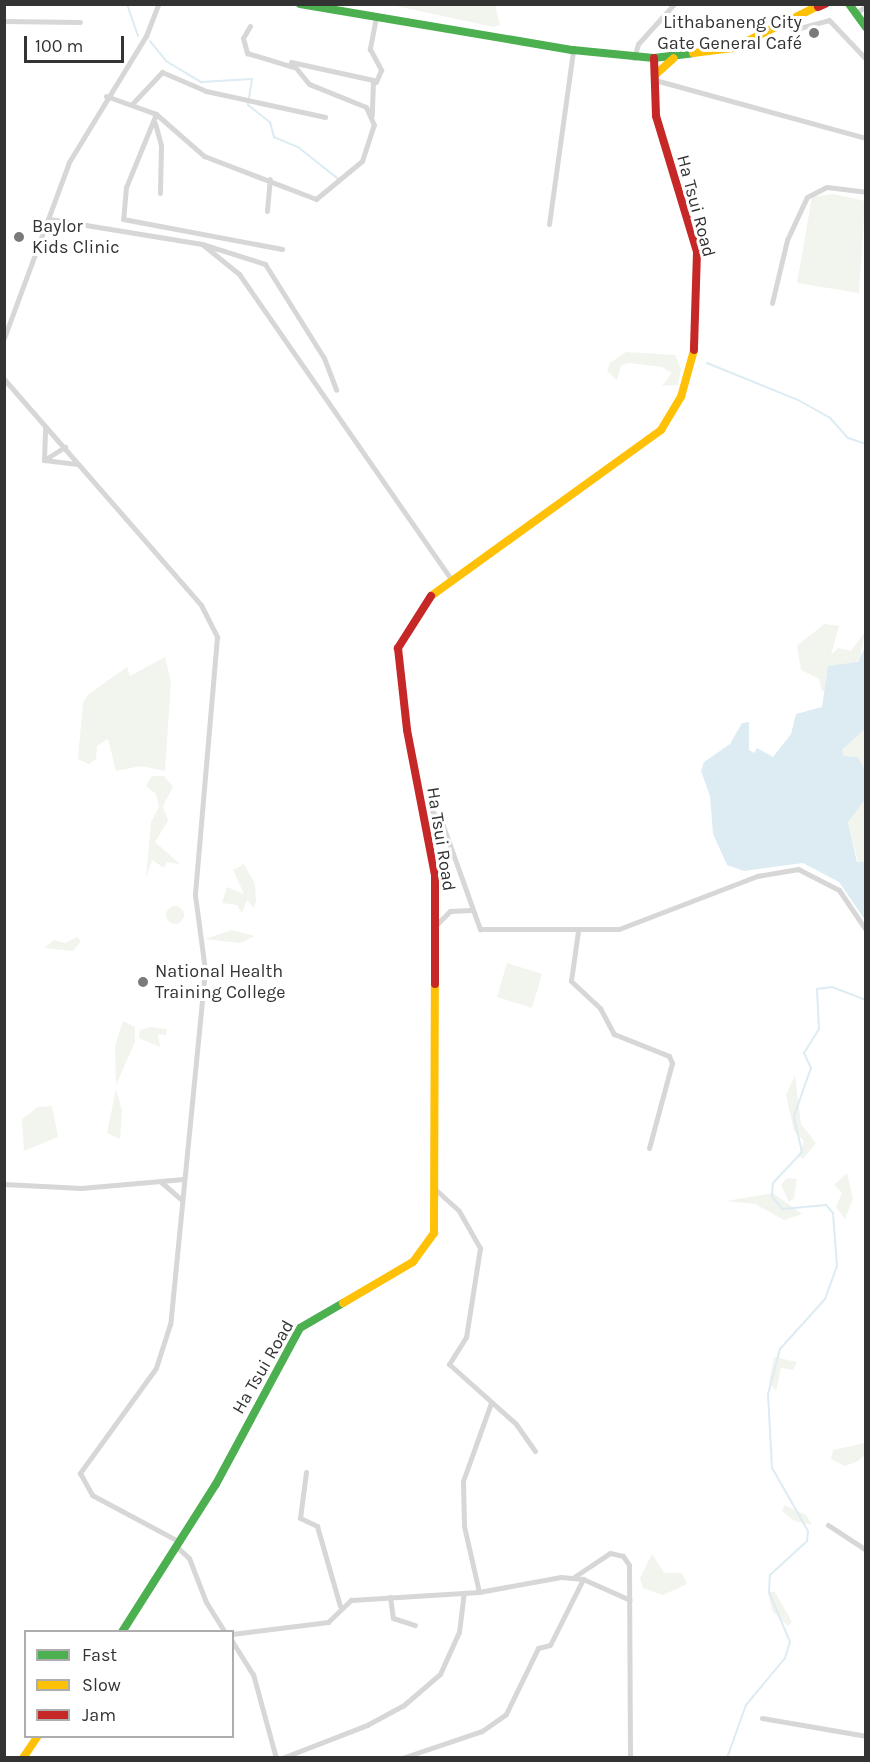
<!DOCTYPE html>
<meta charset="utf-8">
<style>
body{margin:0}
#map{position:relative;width:870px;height:1762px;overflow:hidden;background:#fff;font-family:Karla,sans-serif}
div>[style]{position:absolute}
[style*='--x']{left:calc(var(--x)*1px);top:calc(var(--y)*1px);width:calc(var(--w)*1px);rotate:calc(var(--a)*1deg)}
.green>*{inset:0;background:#f2f5ed}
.round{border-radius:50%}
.water>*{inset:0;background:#ddecf3}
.stream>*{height:2px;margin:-1px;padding:0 1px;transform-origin:1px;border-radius:1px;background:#ddecf3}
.street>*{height:5px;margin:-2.5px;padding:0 2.5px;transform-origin:2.5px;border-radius:2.5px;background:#d7d7d7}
.fast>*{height:8px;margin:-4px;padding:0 4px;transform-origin:4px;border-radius:4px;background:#4caf50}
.slow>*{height:8px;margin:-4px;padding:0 4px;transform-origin:4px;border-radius:4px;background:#ffc107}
.jam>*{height:8px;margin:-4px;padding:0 4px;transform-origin:4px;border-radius:4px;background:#c62828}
.dots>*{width:16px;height:16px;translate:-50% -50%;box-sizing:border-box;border:3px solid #fff;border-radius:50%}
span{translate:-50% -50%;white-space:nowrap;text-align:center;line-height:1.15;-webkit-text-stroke:6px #fff;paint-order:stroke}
.poi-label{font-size:18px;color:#333}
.right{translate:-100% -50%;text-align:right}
.left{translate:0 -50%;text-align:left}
.street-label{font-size:18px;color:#333}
.frame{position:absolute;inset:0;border:6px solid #333;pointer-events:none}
.legend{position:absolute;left:24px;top:1630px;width:210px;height:108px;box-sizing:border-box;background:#fff;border:2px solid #adadad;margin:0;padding:8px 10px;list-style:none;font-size:18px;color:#333}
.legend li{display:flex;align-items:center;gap:12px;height:30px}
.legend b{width:30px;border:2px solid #adadad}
.scale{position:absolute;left:24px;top:36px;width:100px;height:27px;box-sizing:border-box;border:3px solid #333;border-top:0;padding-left:8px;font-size:18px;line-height:21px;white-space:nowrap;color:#333;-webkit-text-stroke:4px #fff;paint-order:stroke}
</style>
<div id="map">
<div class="green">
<div style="clip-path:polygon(391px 5px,495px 5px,500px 25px,494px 27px)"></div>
<div style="clip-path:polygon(834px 194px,865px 201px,859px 293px,797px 283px,812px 197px)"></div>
<div style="clip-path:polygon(626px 352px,675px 355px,681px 369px,678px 385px,662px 386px,672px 373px,662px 367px,630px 363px,621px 365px,617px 380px,607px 371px,610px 363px)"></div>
<div style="clip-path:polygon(824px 624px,839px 626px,831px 655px,838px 648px,851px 651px,865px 632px,860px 658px,828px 692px,822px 691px,819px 679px,801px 670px,797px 646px)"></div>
<div style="clip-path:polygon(165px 657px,171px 682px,165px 771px,141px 766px,116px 771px,108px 739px,97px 746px,96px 759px,89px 764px,78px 759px,83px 702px,89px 694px,127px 667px,130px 676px)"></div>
<div style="clip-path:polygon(865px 729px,865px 770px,858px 757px,844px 756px,842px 750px)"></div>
<div style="clip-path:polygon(152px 776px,164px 776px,173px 787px,163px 806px,168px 821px,155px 842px,180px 864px,167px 862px,164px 868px,152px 860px,146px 878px,151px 822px,159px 807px,156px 794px,146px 786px)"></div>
<div style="clip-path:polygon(865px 800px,865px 862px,858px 862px,848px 822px)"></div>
<div style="clip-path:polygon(244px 864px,255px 884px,256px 901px,254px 908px,247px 900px,242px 913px,237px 905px,222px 903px,227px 887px,244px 894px,233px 870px)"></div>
<div class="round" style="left:166px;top:906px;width:18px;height:18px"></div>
<div style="clip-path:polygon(232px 930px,255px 936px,240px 943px,205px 939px)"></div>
<div style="clip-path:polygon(77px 937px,81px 941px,73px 951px,44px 948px,54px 940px,65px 943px)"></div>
<div style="clip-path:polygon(507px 963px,542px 974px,532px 1008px,497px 997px)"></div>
<div style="clip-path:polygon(123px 1021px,135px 1027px,135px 1042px,116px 1085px,115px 1046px)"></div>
<div style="clip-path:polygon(150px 1027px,167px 1029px,166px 1035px,158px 1034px,160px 1047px,139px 1038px,140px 1030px)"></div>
<div style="clip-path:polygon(795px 1075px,801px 1124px,816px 1143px,804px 1158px,798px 1157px,804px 1141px,794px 1131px,786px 1095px)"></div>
<div style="clip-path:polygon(116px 1089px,122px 1111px,120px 1139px,107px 1133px)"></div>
<div style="clip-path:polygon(52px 1106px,58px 1137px,24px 1151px,22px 1119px,38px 1107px)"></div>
<div style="clip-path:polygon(847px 1173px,853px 1199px,845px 1219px,836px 1207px,842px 1193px,834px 1185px)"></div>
<div style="clip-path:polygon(797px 1179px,794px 1198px,789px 1202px,781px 1185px,787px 1178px)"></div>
<div style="clip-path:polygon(773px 1193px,802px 1214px,784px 1220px,755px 1204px,726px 1201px)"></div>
<div style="clip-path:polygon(774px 1357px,797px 1362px,793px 1370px,781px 1368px,776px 1391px,769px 1382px)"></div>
<div style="clip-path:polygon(865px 1443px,865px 1455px,858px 1461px,845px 1466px,831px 1459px,833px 1450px)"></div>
<div style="clip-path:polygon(784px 1505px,806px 1515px,812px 1525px,794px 1521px,782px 1511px)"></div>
<div style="clip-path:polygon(652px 1554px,664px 1573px,682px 1573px,687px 1584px,663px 1595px,643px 1588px,640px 1578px)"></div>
<div style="clip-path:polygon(768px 1592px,775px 1592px,792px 1622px,788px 1626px,772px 1611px)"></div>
</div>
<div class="water">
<div style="clip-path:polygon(865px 647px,865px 729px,842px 750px,844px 756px,858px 757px,865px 770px,865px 800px,848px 822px,857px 862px,865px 862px,865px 920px,839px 882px,803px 863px,744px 871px,727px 865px,713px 834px,710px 796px,701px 771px,704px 762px,730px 744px,742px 723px,749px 722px,749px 750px,754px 753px,757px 748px,773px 757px,791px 734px,796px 714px,822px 707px,828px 666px,858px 662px)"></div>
</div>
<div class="stream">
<div style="--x:127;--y:4;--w:34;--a:71"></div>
<div style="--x:150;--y:41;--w:26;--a:51"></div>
<div style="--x:166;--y:61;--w:41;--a:31"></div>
<div style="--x:201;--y:82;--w:51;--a:-3.4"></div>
<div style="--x:252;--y:79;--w:26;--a:99"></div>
<div style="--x:248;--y:105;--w:28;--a:38"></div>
<div style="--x:270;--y:122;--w:16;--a:75"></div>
<div style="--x:274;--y:137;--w:26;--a:23"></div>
<div style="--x:298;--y:147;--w:50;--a:38.5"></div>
<div style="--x:707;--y:363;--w:98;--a:22.1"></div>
<div style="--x:798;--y:400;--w:37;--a:29"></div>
<div style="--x:830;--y:418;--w:27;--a:48"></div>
<div style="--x:848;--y:438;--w:19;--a:18"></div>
<div style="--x:866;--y:396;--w:8;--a:90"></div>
<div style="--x:727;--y:1758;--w:56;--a:-70.3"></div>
<div style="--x:746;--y:1705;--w:61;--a:-50.3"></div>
<div style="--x:785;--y:1658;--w:17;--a:-73"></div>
<div style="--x:790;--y:1642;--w:54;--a:-112.8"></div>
<div style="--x:769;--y:1592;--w:17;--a:-87"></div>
<div style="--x:770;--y:1575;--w:50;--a:-42.6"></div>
<div style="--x:807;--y:1541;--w:10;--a:-84"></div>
<div style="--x:808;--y:1531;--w:73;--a:-119.7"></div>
<div style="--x:772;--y:1468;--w:74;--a:-93.1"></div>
<div style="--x:768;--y:1394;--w:47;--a:-75.1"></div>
<div style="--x:780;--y:1349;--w:67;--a:-48"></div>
<div style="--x:825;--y:1299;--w:35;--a:-70"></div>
<div style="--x:837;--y:1266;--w:53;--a:-94.3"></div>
<div style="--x:833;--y:1213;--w:11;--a:-131"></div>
<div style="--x:826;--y:1205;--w:44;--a:174.8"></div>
<div style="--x:782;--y:1209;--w:16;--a:-128"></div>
<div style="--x:772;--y:1196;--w:13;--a:-86"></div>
<div style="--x:773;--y:1183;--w:42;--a:-46.9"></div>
<div style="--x:802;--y:1152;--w:37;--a:-103"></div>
<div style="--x:794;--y:1116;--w:51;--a:-70.5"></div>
<div style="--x:811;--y:1068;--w:17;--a:-115"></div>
<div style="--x:804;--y:1053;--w:28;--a:-58"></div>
<div style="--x:819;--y:1029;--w:40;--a:-92.9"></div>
<div style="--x:817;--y:989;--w:15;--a:-8"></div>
<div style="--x:832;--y:987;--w:36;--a:21"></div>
</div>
<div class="street">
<div style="--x:856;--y:13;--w:12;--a:-35"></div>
<div style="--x:376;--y:17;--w:33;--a:101"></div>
<div style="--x:370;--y:49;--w:24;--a:62"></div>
<div style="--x:381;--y:70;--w:13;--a:113"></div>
<div style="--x:4;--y:21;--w:76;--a:0.8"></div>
<div style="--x:791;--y:24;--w:7;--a:45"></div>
<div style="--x:796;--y:29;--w:34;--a:-15"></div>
<div style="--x:829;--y:20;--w:54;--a:46.5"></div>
<div style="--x:250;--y:26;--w:14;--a:120"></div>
<div style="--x:243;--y:38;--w:16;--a:75"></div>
<div style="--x:247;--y:53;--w:48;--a:16.9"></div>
<div style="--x:634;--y:58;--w:15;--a:-74"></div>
<div style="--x:638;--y:44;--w:54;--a:-48"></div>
<div style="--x:655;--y:80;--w:219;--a:15.4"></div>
<div style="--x:106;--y:96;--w:53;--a:19.8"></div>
<div style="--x:156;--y:114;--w:64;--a:41.2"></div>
<div style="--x:204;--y:156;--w:120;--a:21"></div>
<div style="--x:316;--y:199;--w:60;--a:-39.6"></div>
<div style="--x:362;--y:161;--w:38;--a:-72"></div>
<div style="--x:374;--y:125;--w:20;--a:-114"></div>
<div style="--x:366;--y:107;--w:61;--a:-158"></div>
<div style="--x:309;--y:84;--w:28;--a:-129"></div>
<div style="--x:291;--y:62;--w:84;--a:12.4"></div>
<div style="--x:373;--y:80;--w:36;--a:92"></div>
<div style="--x:132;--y:104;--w:44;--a:-46.8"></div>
<div style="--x:162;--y:72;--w:48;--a:23.4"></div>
<div style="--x:206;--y:91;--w:122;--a:12.3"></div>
<div style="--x:156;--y:114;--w:79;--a:112.3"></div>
<div style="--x:126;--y:187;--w:32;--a:95"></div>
<div style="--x:123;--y:219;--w:162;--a:10.7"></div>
<div style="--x:155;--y:123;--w:23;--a:75"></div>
<div style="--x:161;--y:145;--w:48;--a:91.2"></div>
<div style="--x:267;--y:211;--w:32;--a:-85"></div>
<div style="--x:49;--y:219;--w:155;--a:9.3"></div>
<div style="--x:202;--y:244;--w:66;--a:17.6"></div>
<div style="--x:265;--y:264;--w:111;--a:57.9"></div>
<div style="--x:324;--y:358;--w:34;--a:69"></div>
<div style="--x:549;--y:224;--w:176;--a:-82.1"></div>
<div style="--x:202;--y:244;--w:48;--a:39"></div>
<div style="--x:239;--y:274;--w:370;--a:55.2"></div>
<div style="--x:772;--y:303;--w:65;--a:-76.6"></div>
<div style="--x:787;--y:240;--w:47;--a:-65.1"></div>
<div style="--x:807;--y:197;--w:22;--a:-27"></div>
<div style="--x:827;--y:187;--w:39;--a:7"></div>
<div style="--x:4;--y:338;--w:188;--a:-69.7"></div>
<div style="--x:69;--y:162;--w:148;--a:-58.6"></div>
<div style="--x:146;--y:36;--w:34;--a:-69"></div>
<div style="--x:4;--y:379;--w:300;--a:48.9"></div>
<div style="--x:201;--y:605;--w:36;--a:63"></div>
<div style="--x:217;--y:637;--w:259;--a:94.9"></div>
<div style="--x:195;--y:895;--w:76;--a:82.4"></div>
<div style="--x:205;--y:970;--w:356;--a:95.6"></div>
<div style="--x:170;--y:1324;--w:46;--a:107.7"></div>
<div style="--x:156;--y:1368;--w:130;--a:125.9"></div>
<div style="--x:80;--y:1473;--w:25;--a:61"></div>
<div style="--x:92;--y:1495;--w:100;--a:28.1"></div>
<div style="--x:44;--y:460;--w:33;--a:-88"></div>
<div style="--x:44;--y:460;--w:34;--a:7"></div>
<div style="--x:44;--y:460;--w:25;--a:-32"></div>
<div style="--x:432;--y:811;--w:16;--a:50"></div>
<div style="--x:442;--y:823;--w:113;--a:70.3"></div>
<div style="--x:480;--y:929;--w:139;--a:0"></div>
<div style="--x:619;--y:929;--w:148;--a:-21"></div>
<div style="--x:757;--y:876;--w:42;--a:-9.7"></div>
<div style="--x:798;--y:869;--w:46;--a:27.1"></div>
<div style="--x:839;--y:890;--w:48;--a:56"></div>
<div style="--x:436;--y:925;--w:20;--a:-45"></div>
<div style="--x:450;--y:911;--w:21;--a:-3"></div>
<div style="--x:578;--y:931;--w:50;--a:98"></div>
<div style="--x:571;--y:981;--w:40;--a:43"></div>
<div style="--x:600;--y:1008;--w:30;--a:62"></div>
<div style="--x:614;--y:1034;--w:59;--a:21.8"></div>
<div style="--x:669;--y:1056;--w:8;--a:67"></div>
<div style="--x:672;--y:1063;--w:88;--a:105.1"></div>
<div style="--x:161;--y:1182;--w:28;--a:41"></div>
<div style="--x:4;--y:1184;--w:77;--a:3"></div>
<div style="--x:81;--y:1188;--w:103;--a:-5"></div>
<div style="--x:436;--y:1190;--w:31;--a:42"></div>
<div style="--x:459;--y:1211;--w:43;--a:60.4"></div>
<div style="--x:480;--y:1248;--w:90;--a:98.9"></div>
<div style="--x:466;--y:1337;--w:32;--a:122"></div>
<div style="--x:449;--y:1364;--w:90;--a:41.8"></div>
<div style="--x:516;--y:1424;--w:33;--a:55"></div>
<div style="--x:306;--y:1472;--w:46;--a:97.4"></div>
<div style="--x:300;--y:1518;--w:19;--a:25"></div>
<div style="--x:317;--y:1526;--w:83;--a:74"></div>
<div style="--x:828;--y:1525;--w:45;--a:33.3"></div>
<div style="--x:177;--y:1547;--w:16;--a:43"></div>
<div style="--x:189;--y:1558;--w:47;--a:68.9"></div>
<div style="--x:206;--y:1602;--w:36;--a:58"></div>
<div style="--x:574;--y:1577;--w:43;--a:-33.7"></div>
<div style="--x:610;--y:1553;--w:13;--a:13"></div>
<div style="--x:623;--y:1556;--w:11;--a:56"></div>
<div style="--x:629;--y:1565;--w:193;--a:89.7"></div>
<div style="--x:479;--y:1592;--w:68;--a:-102.8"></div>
<div style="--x:464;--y:1526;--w:45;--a:-91.3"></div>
<div style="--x:463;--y:1481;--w:83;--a:-70.3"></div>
<div style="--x:390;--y:1597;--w:21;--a:82"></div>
<div style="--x:393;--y:1618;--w:23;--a:18"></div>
<div style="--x:232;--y:1634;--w:97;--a:-7.1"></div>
<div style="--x:328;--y:1622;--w:32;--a:-44"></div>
<div style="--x:351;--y:1600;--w:128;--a:-3.6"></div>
<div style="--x:479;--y:1592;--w:83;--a:-10.4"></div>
<div style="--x:561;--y:1577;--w:22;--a:5"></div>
<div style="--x:583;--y:1579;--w:51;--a:24.1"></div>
<div style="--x:232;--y:1641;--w:39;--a:58"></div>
<div style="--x:253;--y:1674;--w:87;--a:74.7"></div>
<div style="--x:762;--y:1718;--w:106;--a:9.8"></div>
<div style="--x:282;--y:1758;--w:91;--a:-21.2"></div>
<div style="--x:367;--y:1725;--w:42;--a:-28.4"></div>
<div style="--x:404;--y:1705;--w:48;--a:-40.7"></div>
<div style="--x:440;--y:1674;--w:46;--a:-65.7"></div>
<div style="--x:459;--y:1632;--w:39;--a:-83"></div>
<div style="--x:402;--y:1758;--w:84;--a:-18.6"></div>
<div style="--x:482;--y:1731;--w:29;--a:-35"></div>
<div style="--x:506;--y:1714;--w:73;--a:-64.1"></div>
<div style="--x:538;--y:1648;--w:12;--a:-14"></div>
<div style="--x:550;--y:1645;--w:74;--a:-63.4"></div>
</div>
<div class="fast">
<div style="--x:300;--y:4;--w:277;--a:9.6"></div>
<div style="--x:573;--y:50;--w:81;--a:5.6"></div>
<div style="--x:654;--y:58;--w:39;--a:-7"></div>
<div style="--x:849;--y:4;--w:29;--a:54"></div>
<div style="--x:122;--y:1632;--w:175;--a:-57.6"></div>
<div style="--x:216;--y:1484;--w:177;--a:-61.7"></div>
<div style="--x:300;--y:1328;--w:50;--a:-30.2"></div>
</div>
<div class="slow">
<div style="--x:693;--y:53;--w:40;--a:-7.1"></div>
<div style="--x:733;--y:48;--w:99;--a:-26.3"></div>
<div style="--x:655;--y:75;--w:25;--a:-42"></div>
<div style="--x:431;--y:596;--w:284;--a:-35.8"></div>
<div style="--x:661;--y:430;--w:39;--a:-59"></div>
<div style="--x:681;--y:397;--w:49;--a:-74.5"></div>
<div style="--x:343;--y:1303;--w:81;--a:-30.4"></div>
<div style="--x:413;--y:1262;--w:36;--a:-54"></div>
<div style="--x:434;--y:1233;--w:249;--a:-89.8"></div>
<div style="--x:23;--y:1758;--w:27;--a:-56"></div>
</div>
<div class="jam">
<div style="--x:818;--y:7;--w:8;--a:-23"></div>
<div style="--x:654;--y:58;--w:58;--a:88"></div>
<div style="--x:656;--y:116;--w:142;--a:73.2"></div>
<div style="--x:697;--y:252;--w:98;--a:91.8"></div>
<div style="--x:431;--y:596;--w:62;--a:122.4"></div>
<div style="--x:398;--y:648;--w:82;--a:83.7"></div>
<div style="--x:407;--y:730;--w:149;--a:79.1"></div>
<div style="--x:435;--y:876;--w:108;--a:90"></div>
</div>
<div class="dots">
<div style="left:814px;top:33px;background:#7a7a7a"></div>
<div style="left:19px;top:237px;background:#7a7a7a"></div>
<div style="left:143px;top:982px;background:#7a7a7a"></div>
</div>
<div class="poi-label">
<span class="right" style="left:802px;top:33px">Lithabaneng City<br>Gate General Café</span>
<span class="left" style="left:32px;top:237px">Baylor<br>Kids Clinic</span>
<span class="left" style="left:155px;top:982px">National Health<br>Training College</span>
</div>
<div class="street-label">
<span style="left:696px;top:206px;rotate:75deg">Ha Tsui Road</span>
<span style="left:441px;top:839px;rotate:81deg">Ha Tsui Road</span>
<span style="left:263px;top:1367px;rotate:-60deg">Ha Tsui Road</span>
</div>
<div class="frame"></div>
<ul class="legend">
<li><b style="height:8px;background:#4caf50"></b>Fast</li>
<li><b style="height:8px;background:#ffc107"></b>Slow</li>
<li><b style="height:8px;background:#c62828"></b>Jam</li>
</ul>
<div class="scale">100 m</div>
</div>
